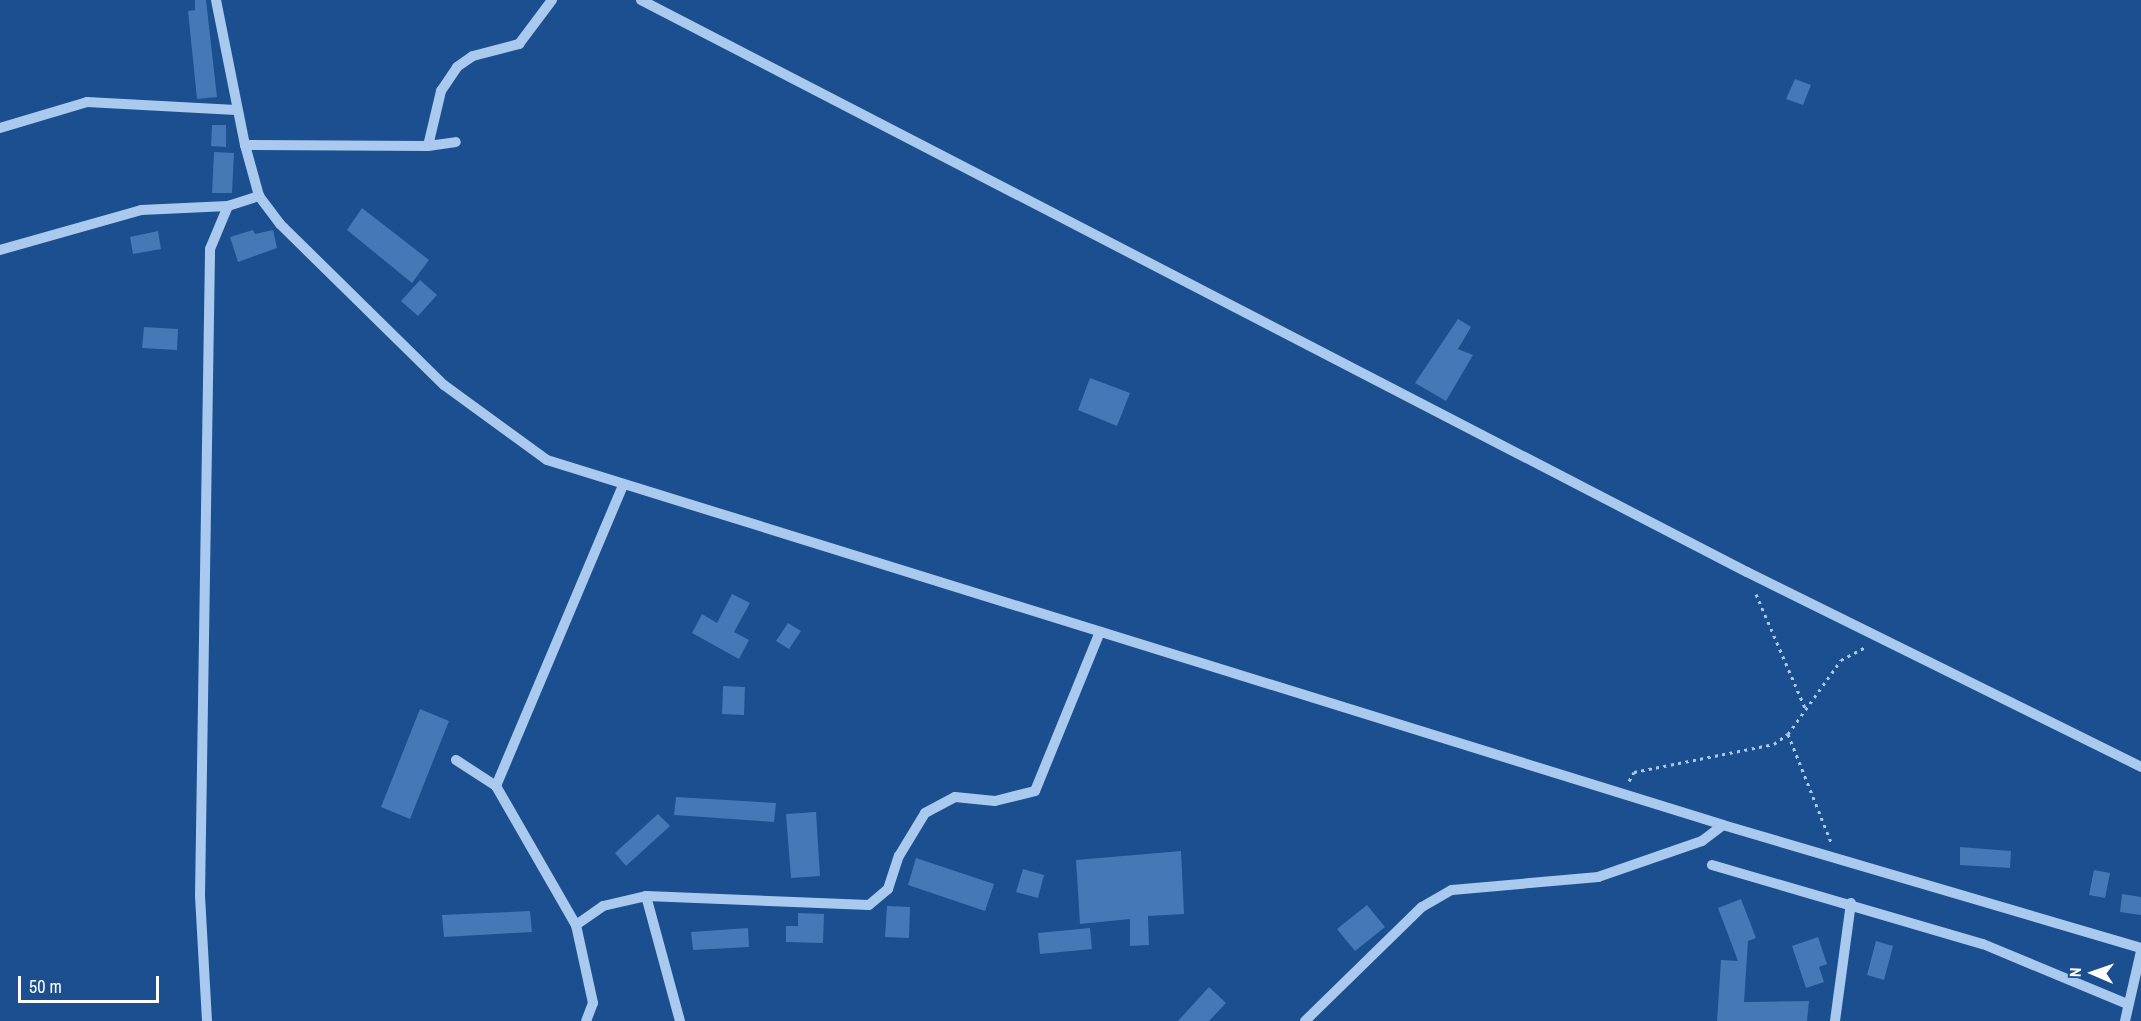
<!DOCTYPE html>
<style>
body{margin:0}
#map{position:relative;width:2141px;height:1021px;overflow:hidden;background:#1b4f8f;font-family:"Archivo Narrow",sans-serif}
div>[style]{position:absolute}
[style*='--x']{left:calc(var(--x)*1px);top:calc(var(--y)*1px);width:calc(var(--w)*1px);rotate:calc(var(--a)*1deg)}
.building>*{inset:0;background:#4478b7}
.path>*{height:3px;margin-top:-1.5px;transform-origin:0;background:repeating-linear-gradient(90deg,#a9c9ee 0 3px,transparent 0 7.5px)}
.minor>*{height:10px;margin:-5px;padding:0 5px;transform-origin:5px;border-radius:5px;background:#a9c9ee}
span{translate:-50% -50%;white-space:nowrap;text-align:center;line-height:1.15;-webkit-text-stroke:4.5px #1b4f8f;paint-order:stroke}
.north{position:absolute;left:2063px;top:943px;width:60px;height:60px;-webkit-text-stroke:4px #1b4f8f;paint-order:stroke;rotate:272deg;font-size:16px;font-weight:700;line-height:24px;text-align:center;color:#fff}
.north::after{content:'';display:block;margin:auto;width:21px;height:27px;background:#fff;clip-path:polygon(50% 0,100% 100%,50% 72%,0 100%)}
.scale{position:absolute;left:18px;top:976px;width:141px;height:27px;box-sizing:border-box;border:3px solid #fff;border-top:0;padding-left:8px;font-size:18px;line-height:21px;white-space:nowrap;color:#fff;-webkit-text-stroke:4px #1b4f8f;paint-order:stroke}
</style>
<div id="map">
<div class="building">
<div style="clip-path:polygon(195px 0,206px 0,217px 97px,197px 99px,188px 11px,195px 10px)"></div>
<div style="clip-path:polygon(1795px 79px,1811px 85px,1803px 105px,1786px 99px)"></div>
<div style="clip-path:polygon(212px 125px,226px 125px,226px 147px,211px 146px)"></div>
<div style="clip-path:polygon(214px 152px,234px 153px,232px 193px,212px 193px)"></div>
<div style="clip-path:polygon(362px 208px,429px 260px,412px 283px,347px 230px)"></div>
<div style="clip-path:polygon(253px 230px,255px 234px,273px 230px,277px 248px,238px 262px,230px 237px)"></div>
<div style="clip-path:polygon(158px 231px,161px 249px,133px 254px,130px 237px)"></div>
<div style="clip-path:polygon(420px 280px,437px 295px,418px 316px,401px 301px)"></div>
<div style="clip-path:polygon(1458px 319px,1471px 327px,1458px 349px,1473px 355px,1446px 401px,1415px 383px)"></div>
<div style="clip-path:polygon(144px 327px,178px 329px,177px 350px,142px 348px)"></div>
<div style="clip-path:polygon(1090px 378px,1130px 393px,1117px 426px,1078px 410px)"></div>
<div style="clip-path:polygon(732px 594px,750px 603px,734px 632px,749px 640px,739px 659px,692px 633px,702px 614px,717px 623px)"></div>
<div style="clip-path:polygon(788px 623px,801px 631px,789px 649px,776px 641px)"></div>
<div style="clip-path:polygon(723px 686px,745px 687px,744px 715px,722px 714px)"></div>
<div style="clip-path:polygon(420px 709px,449px 721px,410px 819px,381px 807px)"></div>
<div style="clip-path:polygon(676px 797px,776px 803px,774px 822px,674px 815px)"></div>
<div style="clip-path:polygon(816px 812px,820px 876px,791px 878px,786px 814px)"></div>
<div style="clip-path:polygon(658px 814px,670px 826px,626px 866px,615px 853px)"></div>
<div style="clip-path:polygon(1960px 847px,2011px 851px,2010px 868px,1960px 865px)"></div>
<div style="clip-path:polygon(1181px 851px,1184px 914px,1148px 916px,1149px 945px,1130px 946px,1130px 919px,1080px 924px,1076px 860px)"></div>
<div style="clip-path:polygon(916px 858px,994px 884px,985px 911px,908px 885px)"></div>
<div style="clip-path:polygon(1023px 869px,1044px 875px,1038px 898px,1016px 892px)"></div>
<div style="clip-path:polygon(2094px 870px,2110px 873px,2105px 898px,2089px 895px)"></div>
<div style="clip-path:polygon(2122px 894px,2141px 897px,2141px 915px,2120px 912px)"></div>
<div style="clip-path:polygon(1741px 899px,1756px 938px,1748px 941px,1744px 1002px,1809px 1001px,1807px 1021px,1717px 1021px,1721px 960px,1738px 961px,1718px 908px)"></div>
<div style="clip-path:polygon(1367px 905px,1385px 927px,1355px 951px,1337px 929px)"></div>
<div style="clip-path:polygon(887px 906px,910px 907px,909px 938px,885px 937px)"></div>
<div style="clip-path:polygon(530px 911px,532px 932px,444px 937px,442px 915px)"></div>
<div style="clip-path:polygon(798px 913px,824px 914px,823px 943px,786px 942px,786px 926px,798px 926px)"></div>
<div style="clip-path:polygon(748px 928px,749px 947px,693px 950px,691px 932px)"></div>
<div style="clip-path:polygon(1090px 928px,1092px 949px,1040px 954px,1038px 933px)"></div>
<div style="clip-path:polygon(1818px 937px,1827px 964px,1819px 967px,1824px 982px,1806px 988px,1792px 946px)"></div>
<div style="clip-path:polygon(1876px 941px,1893px 946px,1884px 980px,1867px 975px)"></div>
<div style="clip-path:polygon(1209px 987px,1226px 1003px,1209px 1021px,1178px 1021px)"></div>
</div>
<div class="path">
<div style="--x:1756;--y:594;--w:124;--a:66.7"></div>
<div style="--x:1788;--y:734;--w:116;--a:68.3"></div>
<div style="--x:1629;--y:781;--w:10;--a:-61"></div>
<div style="--x:1634;--y:772;--w:143;--a:-11.3"></div>
<div style="--x:1774;--y:744;--w:17;--a:-36"></div>
<div style="--x:1788;--y:734;--w:91;--a:-54.4"></div>
<div style="--x:1841;--y:660;--w:27;--a:-28"></div>
</div>
<div class="minor">
<div style="--x:216;--y:0;--w:148;--a:78.7"></div>
<div style="--x:245;--y:145;--w:53;--a:74.6"></div>
<div style="--x:259;--y:196;--w:35;--a:53"></div>
<div style="--x:280;--y:224;--w:230;--a:44.5"></div>
<div style="--x:444;--y:385;--w:127;--a:36.1"></div>
<div style="--x:547;--y:460;--w:1231;--a:17.24"></div>
<div style="--x:1723;--y:825;--w:436;--a:16.4"></div>
<div style="--x:641;--y:0;--w:1245;--a:27.35"></div>
<div style="--x:1747;--y:572;--w:440;--a:26.3"></div>
<div style="--x:0;--y:128;--w:91;--a:-16.6"></div>
<div style="--x:87;--y:102;--w:149;--a:3.1"></div>
<div style="--x:245;--y:145;--w:183;--a:0.3"></div>
<div style="--x:428;--y:146;--w:28;--a:-8"></div>
<div style="--x:428;--y:146;--w:57;--a:-76.7"></div>
<div style="--x:441;--y:91;--w:29;--a:-56"></div>
<div style="--x:457;--y:67;--w:19;--a:-35"></div>
<div style="--x:473;--y:56;--w:48;--a:-14.6"></div>
<div style="--x:519;--y:44;--w:55;--a:-53.1"></div>
<div style="--x:0;--y:250;--w:147;--a:-15.8"></div>
<div style="--x:141;--y:210;--w:87;--a:-2.6"></div>
<div style="--x:456;--y:760;--w:48;--a:33"></div>
<div style="--x:496;--y:786;--w:160;--a:60.1"></div>
<div style="--x:576;--y:925;--w:80;--a:77.7"></div>
<div style="--x:593;--y:1003;--w:19;--a:111"></div>
<div style="--x:496;--y:786;--w:326;--a:-67.1"></div>
<div style="--x:1712;--y:865;--w:282;--a:16.3"></div>
<div style="--x:1983;--y:944;--w:156;--a:22.6"></div>
<div style="--x:646;--y:896;--w:130;--a:74.8"></div>
<div style="--x:576;--y:925;--w:33;--a:-35"></div>
<div style="--x:603;--y:906;--w:44;--a:-13.1"></div>
<div style="--x:646;--y:896;--w:223;--a:2.3"></div>
<div style="--x:869;--y:905;--w:25;--a:-40"></div>
<div style="--x:888;--y:889;--w:35;--a:-72"></div>
<div style="--x:899;--y:856;--w:50;--a:-58.8"></div>
<div style="--x:925;--y:813;--w:34;--a:-28"></div>
<div style="--x:955;--y:797;--w:40;--a:5.7"></div>
<div style="--x:995;--y:801;--w:41;--a:-14"></div>
<div style="--x:1035;--y:791;--w:172;--a:-67.8"></div>
<div style="--x:207;--y:1021;--w:125;--a:-93.2"></div>
<div style="--x:200;--y:896;--w:647;--a:-89.11"></div>
<div style="--x:210;--y:249;--w:47;--a:-67.3"></div>
<div style="--x:228;--y:206;--w:33;--a:-18"></div>
<div style="--x:1305;--y:1021;--w:163;--a:-44.3"></div>
<div style="--x:1422;--y:907;--w:34;--a:-30"></div>
<div style="--x:1452;--y:890;--w:147;--a:-5.1"></div>
<div style="--x:1598;--y:877;--w:110;--a:-19.1"></div>
<div style="--x:1702;--y:841;--w:26;--a:-37"></div>
<div style="--x:1835;--y:1021;--w:119;--a:-82.3"></div>
<div style="--x:2125;--y:1021;--w:72;--a:-77.1"></div>
</div>
<div class="north">N</div>
<div class="scale">50 m</div>
</div>
